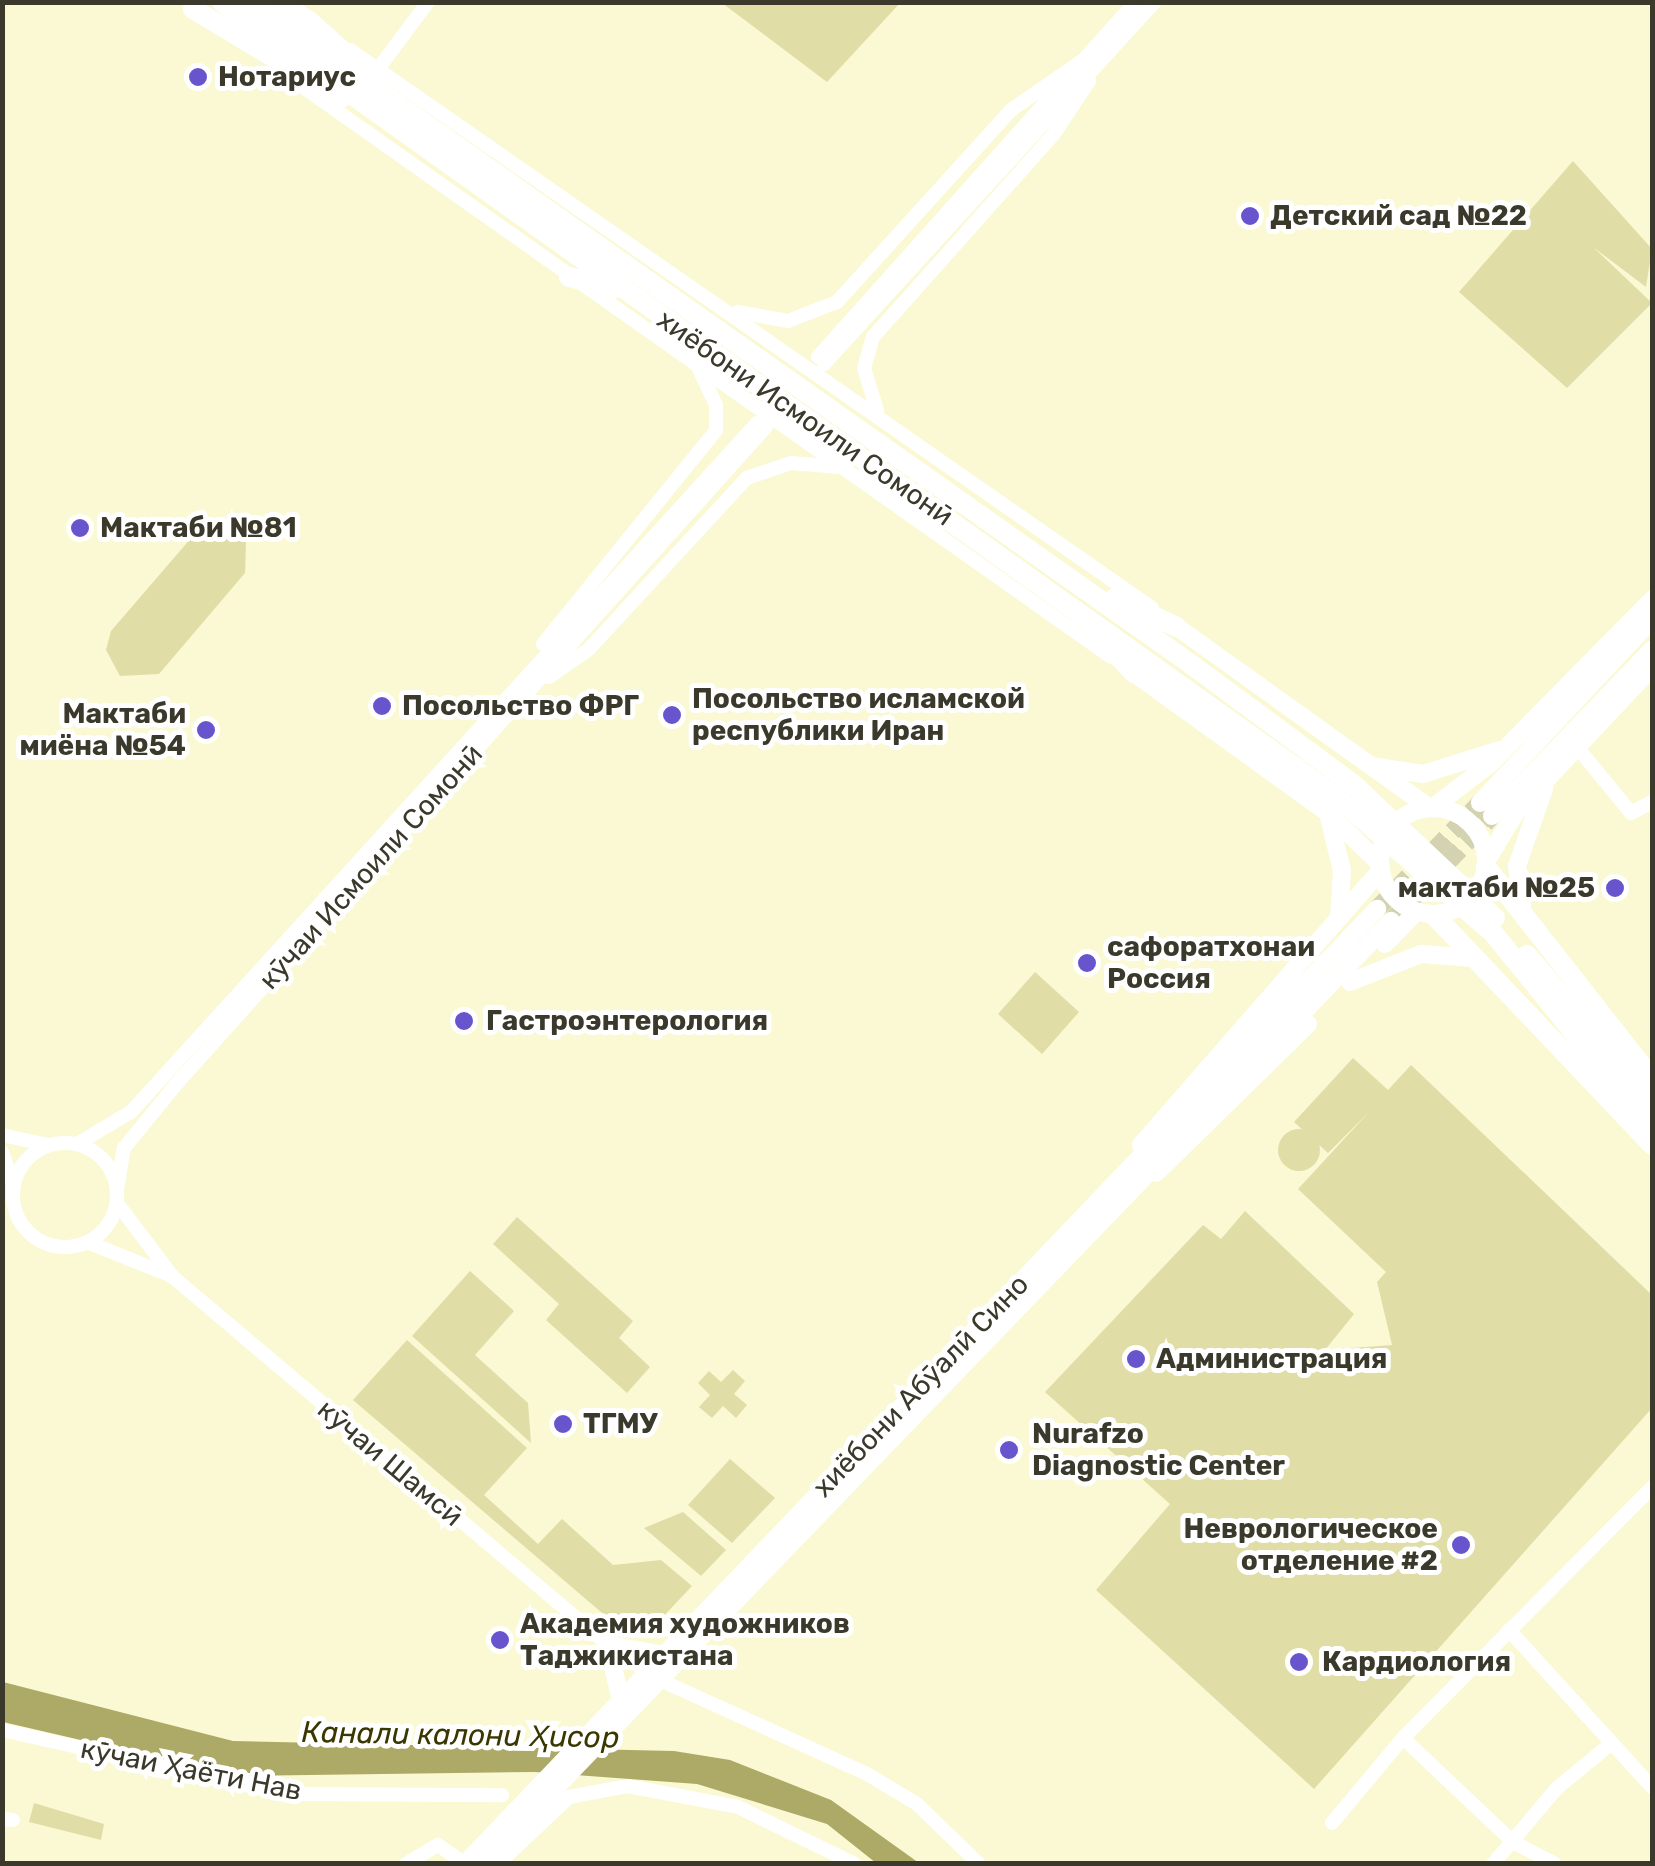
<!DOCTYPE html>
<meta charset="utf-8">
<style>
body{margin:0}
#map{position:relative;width:1655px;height:1866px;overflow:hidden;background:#faf9d3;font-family:Rubik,sans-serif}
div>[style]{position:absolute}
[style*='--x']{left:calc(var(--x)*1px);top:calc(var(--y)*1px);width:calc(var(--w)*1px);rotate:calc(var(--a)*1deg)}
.green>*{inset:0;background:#e0dda6}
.round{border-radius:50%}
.water>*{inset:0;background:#ada967}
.major-tunnel>*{height:18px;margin-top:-9px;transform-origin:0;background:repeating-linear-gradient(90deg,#d4d3b1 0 18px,transparent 0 27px)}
.minor>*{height:14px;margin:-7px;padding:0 7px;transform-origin:7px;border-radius:7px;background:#fff}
.minor>.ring{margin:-7px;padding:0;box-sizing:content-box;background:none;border:14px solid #fff;border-radius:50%}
.major>*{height:18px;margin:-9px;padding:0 9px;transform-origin:9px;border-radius:9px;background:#fff}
.major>.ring{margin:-9px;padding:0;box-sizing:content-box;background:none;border:18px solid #fff;border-radius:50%}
.highway>*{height:20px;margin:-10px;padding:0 10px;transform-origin:10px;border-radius:10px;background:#fff}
.dots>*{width:28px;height:28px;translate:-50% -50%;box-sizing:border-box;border:5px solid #fff;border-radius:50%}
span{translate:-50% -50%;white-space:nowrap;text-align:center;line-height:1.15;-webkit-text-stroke:10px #fff;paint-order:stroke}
.poi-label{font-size:28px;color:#3a392b;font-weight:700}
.left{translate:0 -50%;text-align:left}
.right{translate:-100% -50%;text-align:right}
.street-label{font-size:28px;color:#3a392b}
.water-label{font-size:30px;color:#3a3700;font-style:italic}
.frame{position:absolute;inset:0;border:5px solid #3a392b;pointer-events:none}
</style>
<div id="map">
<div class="green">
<div style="clip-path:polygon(722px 3px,722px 2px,900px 3px,827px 82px)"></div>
<div style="clip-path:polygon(1573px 161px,1652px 249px,1646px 287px,1593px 247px,1652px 303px,1567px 388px,1459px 292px)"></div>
<div style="clip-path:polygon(219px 524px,246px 541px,245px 573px,159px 674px,120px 676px,106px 650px,111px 631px,198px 530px)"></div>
<div style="clip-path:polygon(1035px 972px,1079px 1012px,1042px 1054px,998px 1014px)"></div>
<div style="clip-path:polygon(1353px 1058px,1388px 1090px,1411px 1065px,1652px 1295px,1652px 1408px,1314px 1789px,1096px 1590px,1170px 1504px,1045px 1392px,1203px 1225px,1221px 1239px,1245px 1211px,1354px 1314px,1325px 1350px,1392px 1345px,1377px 1282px,1386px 1272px,1298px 1189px,1369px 1112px,1328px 1153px,1294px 1122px)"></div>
<div class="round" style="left:1278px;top:1129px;width:42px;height:42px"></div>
<div style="clip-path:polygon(517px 1217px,633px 1321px,619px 1338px,650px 1367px,627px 1393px,546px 1320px,559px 1304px,493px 1244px)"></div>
<div style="clip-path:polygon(470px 1271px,514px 1311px,475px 1355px,528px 1403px,531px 1443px,412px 1336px)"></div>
<div style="clip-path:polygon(407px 1340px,527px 1448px,484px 1495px,538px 1544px,562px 1519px,613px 1565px,661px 1560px,692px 1586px,644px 1637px,622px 1630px,353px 1400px)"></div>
<div style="clip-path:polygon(733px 1370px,745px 1381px,734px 1394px,747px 1405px,736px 1418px,723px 1406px,712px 1418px,699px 1407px,710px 1395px,698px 1383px,709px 1371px,721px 1382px)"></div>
<div style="clip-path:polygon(730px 1459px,775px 1498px,732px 1543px,688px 1505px)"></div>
<div style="clip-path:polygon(683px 1512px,726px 1550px,701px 1576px,644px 1528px)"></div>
<div style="clip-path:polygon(34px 1803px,104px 1824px,101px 1840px,29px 1822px)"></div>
</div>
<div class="water">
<div style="clip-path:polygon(3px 1682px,233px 1741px,674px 1751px,730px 1760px,831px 1800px,919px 1863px,876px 1863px,827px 1824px,697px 1784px,535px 1772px,236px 1776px,3px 1722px)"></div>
</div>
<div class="major-tunnel">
<div style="--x:1377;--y:909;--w:148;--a:-45.8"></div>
<div style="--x:1391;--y:921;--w:146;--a:-46.1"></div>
</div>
<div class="minor">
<div style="--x:350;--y:50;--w:977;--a:34.83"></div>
<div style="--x:378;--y:69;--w:84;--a:-53.3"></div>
<div style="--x:279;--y:70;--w:1018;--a:35.2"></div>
<div style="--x:738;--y:312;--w:51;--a:10.2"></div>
<div style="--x:788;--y:321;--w:53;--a:-21.2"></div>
<div style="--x:837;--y:302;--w:259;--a:-47.8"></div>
<div style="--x:1011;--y:110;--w:95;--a:-34.7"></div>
<div style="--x:818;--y:357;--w:476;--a:-48.2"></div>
<div style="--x:824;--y:364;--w:491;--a:-47.6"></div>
<div style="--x:877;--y:410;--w:44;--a:-107.2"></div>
<div style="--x:864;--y:368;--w:32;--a:-74"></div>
<div style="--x:873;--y:337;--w:272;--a:-48.3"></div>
<div style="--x:1054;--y:134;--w:64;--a:-56.6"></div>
<div style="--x:543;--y:644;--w:275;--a:-51"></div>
<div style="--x:716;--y:430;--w:25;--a:-90"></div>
<div style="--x:716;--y:405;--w:42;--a:-115.3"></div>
<div style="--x:549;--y:677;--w:49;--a:-35"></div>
<div style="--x:589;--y:649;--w:233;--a:-47.3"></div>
<div style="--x:747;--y:478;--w:46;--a:-18.8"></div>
<div style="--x:791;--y:463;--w:49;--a:4.7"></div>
<div style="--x:1577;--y:747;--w:85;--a:50.7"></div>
<div style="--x:1631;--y:813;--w:24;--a:-28"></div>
<div style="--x:2;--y:1135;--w:47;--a:12.3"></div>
<div class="ring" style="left:13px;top:1143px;width:90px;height:90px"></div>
<div style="--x:77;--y:1144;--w:63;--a:-30.7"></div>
<div style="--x:131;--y:1112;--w:931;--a:-47.74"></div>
<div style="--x:2;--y:1152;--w:34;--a:71"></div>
<div style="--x:118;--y:1184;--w:36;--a:-81"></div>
<div style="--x:124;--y:1148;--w:85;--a:-50.7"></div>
<div style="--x:178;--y:1082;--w:880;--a:-48.09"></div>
<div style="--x:117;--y:1203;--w:93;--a:52.9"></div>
<div style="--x:173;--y:1277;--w:570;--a:40.23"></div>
<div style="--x:608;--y:1645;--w:63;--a:33.9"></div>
<div style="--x:660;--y:1680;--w:227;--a:24.4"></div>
<div style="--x:867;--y:1774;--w:58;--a:31"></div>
<div style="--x:917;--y:1804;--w:86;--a:44.1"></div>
<div style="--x:87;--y:1242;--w:88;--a:21.9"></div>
<div style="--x:1509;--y:1630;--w:212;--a:47.7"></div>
<div style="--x:2;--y:1730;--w:292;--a:12.7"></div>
<div style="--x:287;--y:1794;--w:215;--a:0.3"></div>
<div style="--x:1403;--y:1738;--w:151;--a:43.4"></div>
<div style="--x:1513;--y:1842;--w:47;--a:27.6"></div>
<div style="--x:2;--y:1819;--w:11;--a:5"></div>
<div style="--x:1332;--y:1823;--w:111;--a:-50.1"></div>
<div style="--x:1403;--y:1738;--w:354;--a:-45.2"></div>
<div style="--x:406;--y:1864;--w:37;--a:-31"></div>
<div style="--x:438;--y:1845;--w:33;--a:35"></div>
<div style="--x:498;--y:1864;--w:98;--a:-43.3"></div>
<div style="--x:569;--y:1797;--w:59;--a:-10.7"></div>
<div style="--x:627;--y:1786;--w:113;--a:10.7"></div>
<div style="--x:738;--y:1807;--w:130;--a:26"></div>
<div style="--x:1493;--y:1864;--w:99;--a:-49.9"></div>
<div style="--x:1557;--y:1788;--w:71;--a:-39.3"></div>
</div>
<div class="major">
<div style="--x:284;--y:2;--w:30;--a:37"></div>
<div style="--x:1177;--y:627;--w:311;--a:35.6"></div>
<div style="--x:1134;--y:673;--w:239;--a:35.8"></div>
<div style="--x:1328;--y:813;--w:73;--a:44.4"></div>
<div style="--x:1371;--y:766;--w:53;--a:8.7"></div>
<div style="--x:1423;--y:774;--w:81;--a:-17.3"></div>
<div style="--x:1480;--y:803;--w:252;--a:-46.9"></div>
<div class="ring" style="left:1380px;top:808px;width:88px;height:88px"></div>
<div style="--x:1432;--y:808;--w:73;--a:-37.2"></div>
<div style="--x:1490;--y:764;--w:231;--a:-45.4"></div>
<div style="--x:1328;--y:813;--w:60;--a:76.4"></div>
<div style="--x:1342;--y:871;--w:47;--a:93.7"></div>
<div style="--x:1492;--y:816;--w:231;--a:-46.1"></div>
<div style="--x:1487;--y:860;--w:56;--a:-58.9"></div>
<div style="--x:1516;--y:812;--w:199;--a:-46.8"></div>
<div style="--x:1523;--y:913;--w:47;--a:-97.3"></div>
<div style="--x:1517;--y:866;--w:82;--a:-70.7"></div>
<div style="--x:1385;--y:944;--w:45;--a:-45.9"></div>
<div style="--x:1350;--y:982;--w:76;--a:-21.5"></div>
<div style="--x:1421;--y:954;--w:51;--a:4.5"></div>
<div style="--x:1141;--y:1145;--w:364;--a:-48.9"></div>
<div style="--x:1156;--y:1173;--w:213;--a:-44.4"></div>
<div style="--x:608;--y:1645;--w:57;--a:76.9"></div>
<div style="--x:608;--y:1645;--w:58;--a:10"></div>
<div style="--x:465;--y:1864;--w:1321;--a:-46.32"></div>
<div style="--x:482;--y:1864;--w:1310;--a:-46.05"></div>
</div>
<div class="highway">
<div style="--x:222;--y:2;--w:1369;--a:35.49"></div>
<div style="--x:1337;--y:797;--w:208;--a:41.1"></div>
<div style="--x:1494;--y:934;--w:251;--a:51"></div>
<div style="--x:253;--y:2;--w:1149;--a:35.22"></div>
<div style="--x:1192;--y:665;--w:200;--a:36.5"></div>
<div style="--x:1353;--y:784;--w:195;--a:43.3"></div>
<div style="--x:193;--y:9;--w:173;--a:31"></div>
<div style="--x:308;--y:20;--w:62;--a:41.7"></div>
<div style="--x:569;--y:277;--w:48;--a:13.2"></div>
<div style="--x:1115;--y:598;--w:68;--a:25.1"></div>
<div style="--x:1092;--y:628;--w:62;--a:47"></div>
<div style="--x:1486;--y:867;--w:269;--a:51.9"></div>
<div style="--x:1434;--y:915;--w:317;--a:46.5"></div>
<div style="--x:1527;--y:955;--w:193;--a:49.6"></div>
</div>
<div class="dots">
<div style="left:198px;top:77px;background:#6855ce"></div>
<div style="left:1250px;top:216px;background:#6855ce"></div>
<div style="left:80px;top:528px;background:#6855ce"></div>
<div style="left:382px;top:706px;background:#6855ce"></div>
<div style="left:672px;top:715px;background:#6855ce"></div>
<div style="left:206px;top:730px;background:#6855ce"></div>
<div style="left:1615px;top:888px;background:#6855ce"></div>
<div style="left:1087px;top:963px;background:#6855ce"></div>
<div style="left:464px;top:1021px;background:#6855ce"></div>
<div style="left:1136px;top:1359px;background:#6855ce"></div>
<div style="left:563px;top:1424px;background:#6855ce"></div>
<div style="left:1009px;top:1450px;background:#6855ce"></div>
<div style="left:1461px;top:1545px;background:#6855ce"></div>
<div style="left:500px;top:1640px;background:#6855ce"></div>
<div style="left:1299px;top:1662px;background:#6855ce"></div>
</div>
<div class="poi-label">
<span class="left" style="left:218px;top:77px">Нотариус</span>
<span class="left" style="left:1270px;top:216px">Детский сад №22</span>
<span class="left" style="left:100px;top:528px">Мактаби №81</span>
<span class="left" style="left:692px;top:715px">Посольство исламской<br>республики Иран</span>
<span class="left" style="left:402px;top:706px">Посольство ФРГ</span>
<span class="right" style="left:186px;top:730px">Мактаби<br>миёна №54</span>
<span class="right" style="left:1595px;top:888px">мактаби №25</span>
<span class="left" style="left:1107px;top:963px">сафоратхонаи<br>Россия</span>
<span class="left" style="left:486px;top:1021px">Гастроэнтерология</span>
<span class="left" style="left:1156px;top:1359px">Администрация</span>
<span class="left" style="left:583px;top:1424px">ТГМУ</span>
<span class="left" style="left:1032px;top:1450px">Nurafzo<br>Diagnostic Center</span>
<span class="right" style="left:1438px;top:1545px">Неврологическое<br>отделение #2</span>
<span class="left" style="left:520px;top:1640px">Академия художников<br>Таджикистана</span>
<span class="left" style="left:1322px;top:1662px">Кардиология</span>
</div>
<div class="street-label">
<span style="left:805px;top:418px;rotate:35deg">хиёбони Исмоили Сомонӣ</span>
<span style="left:371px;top:867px;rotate:-48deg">кӯчаи Исмоили Сомонӣ</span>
<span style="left:921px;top:1386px;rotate:-46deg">хиёбони Абӯалӣ Сино</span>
<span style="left:390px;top:1463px;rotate:40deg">кӯчаи Шамсӣ</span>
<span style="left:191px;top:1770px;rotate:11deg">кӯчаи Ҳаёти Нав</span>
</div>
<div class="water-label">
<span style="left:460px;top:1735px;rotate:1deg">Канали калони Ҳисор</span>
</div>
<div class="frame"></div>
</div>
